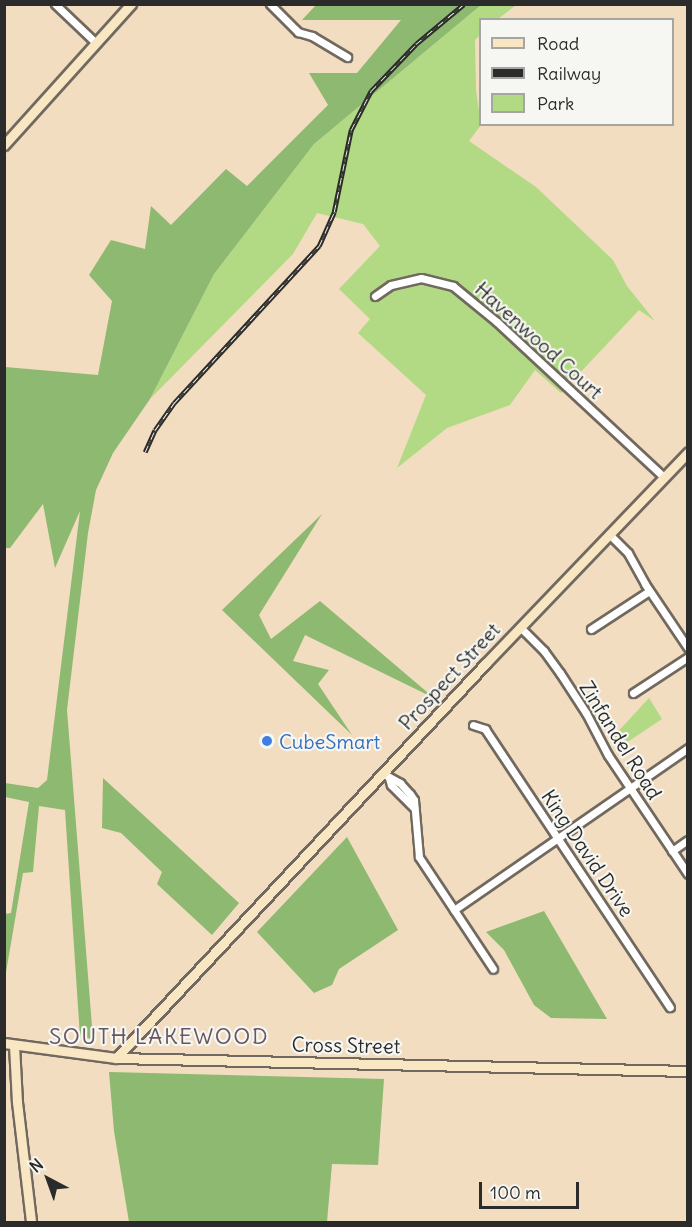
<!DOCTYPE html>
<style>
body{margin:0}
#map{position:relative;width:692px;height:1227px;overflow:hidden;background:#f2ddc0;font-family:Delius,sans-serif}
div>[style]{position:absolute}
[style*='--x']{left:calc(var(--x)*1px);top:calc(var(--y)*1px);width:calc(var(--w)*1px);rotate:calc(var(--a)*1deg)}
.green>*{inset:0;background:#b2d983}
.forest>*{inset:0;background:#8db971}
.roads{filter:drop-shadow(2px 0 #71695f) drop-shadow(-2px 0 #71695f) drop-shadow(0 2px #71695f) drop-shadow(0 -2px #71695f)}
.street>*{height:7px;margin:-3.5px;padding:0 3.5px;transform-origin:3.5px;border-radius:3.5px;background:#fff}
.secondary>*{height:9px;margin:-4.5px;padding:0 4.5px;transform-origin:4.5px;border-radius:4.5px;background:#f9e7c3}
.rail>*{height:4.5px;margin-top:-2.25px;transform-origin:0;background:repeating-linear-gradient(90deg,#f6f6f2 0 7px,#2b2b2b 0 14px);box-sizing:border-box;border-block:2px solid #2b2b2b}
.dots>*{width:16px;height:16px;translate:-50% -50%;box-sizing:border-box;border:3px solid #f6f6f2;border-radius:50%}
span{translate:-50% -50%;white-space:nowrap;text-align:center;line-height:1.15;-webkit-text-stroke:4.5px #f6f6f2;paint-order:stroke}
.street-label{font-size:20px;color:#2b2b2b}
.shop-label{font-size:20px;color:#366cbe}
.left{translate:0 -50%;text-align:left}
.quarter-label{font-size:22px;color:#68555d;letter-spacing:1.5px}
.frame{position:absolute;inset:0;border:6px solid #2b2b2b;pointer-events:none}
.legend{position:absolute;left:479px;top:18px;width:195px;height:108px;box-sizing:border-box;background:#f6f6f2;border:2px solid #a5a5a2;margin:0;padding:8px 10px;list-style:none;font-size:18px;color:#2b2b2b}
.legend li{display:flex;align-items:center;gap:12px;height:30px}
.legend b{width:30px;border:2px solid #a5a5a2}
.north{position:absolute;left:18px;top:1149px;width:60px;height:60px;-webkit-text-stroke:4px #f6f6f2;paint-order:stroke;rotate:319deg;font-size:16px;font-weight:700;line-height:24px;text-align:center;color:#2b2b2b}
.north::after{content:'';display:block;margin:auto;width:21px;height:27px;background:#2b2b2b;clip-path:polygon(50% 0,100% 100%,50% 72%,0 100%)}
.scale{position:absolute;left:479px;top:1182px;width:100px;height:27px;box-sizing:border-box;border:3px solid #2b2b2b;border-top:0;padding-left:8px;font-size:18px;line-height:21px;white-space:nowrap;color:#2b2b2b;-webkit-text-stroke:4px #f6f6f2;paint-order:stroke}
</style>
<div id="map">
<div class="green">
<div style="clip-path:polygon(481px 5px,516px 5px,498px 19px,480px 20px,480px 35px,475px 40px,476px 90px,481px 125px,469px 141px,536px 187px,613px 260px,627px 286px,655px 321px,639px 310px,561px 393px,535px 370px,510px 405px,447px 428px,397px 468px,426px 395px,358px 333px,370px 319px,339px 289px,380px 246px,363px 224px,317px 213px,293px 254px,150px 399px,214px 274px,314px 144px)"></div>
<div style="clip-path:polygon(649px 698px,662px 719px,620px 747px,613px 737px)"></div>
</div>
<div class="forest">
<div style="clip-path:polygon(316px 5px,481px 5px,314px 144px,214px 274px,150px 399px,113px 453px,96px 490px,88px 533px,67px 710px,93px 1039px,80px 1037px,65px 810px,39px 806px,33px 872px,23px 873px,5px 978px,5px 914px,11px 913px,29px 802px,5px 797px,5px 783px,38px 788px,47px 780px,80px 511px,55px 568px,43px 504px,10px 548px,5px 548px,5px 367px,98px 375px,112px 301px,89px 275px,111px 240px,145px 249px,151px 206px,171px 225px,226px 169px,247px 186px,328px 105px,309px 73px,357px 73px,401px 20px,302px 20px)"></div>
<div style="clip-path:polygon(322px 514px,259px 615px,271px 639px,320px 601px,434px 698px,305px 635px,293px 661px,329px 670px,318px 684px,352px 735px,222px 610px)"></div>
<div style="clip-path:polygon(103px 778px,239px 903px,212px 935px,157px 884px,162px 872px,121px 833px,102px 828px)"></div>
<div style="clip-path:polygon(347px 837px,398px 930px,339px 969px,332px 985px,314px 993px,257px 932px)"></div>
<div style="clip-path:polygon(544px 911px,607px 1019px,551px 1018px,534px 1005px,504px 950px,486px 932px)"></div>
<div style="clip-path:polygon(109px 1072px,384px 1079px,378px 1165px,332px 1164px,327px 1222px,129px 1222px,114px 1131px)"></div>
</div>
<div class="roads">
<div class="street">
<div style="--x:55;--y:4;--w:57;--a:43.6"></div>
<div style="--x:270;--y:4;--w:40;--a:45"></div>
<div style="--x:298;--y:32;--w:15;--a:16"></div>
<div style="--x:312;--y:36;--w:41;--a:31"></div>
<div style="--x:375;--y:296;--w:19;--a:-35"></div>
<div style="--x:391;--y:285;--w:31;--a:-13"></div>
<div style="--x:421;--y:278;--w:33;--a:14"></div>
<div style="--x:453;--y:286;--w:57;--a:39.3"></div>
<div style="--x:497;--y:322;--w:228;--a:42.9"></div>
<div style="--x:609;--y:534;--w:27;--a:45"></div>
<div style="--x:628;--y:553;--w:35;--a:61"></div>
<div style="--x:645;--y:584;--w:77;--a:56.1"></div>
<div style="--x:520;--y:627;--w:34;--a:45"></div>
<div style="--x:544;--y:651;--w:27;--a:54"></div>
<div style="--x:560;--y:673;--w:48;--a:57"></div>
<div style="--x:586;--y:713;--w:47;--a:62.4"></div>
<div style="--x:608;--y:755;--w:143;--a:56.1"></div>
<div style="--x:591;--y:629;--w:69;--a:-33.2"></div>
<div style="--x:633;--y:693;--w:66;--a:-33.2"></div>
<div style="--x:473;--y:725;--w:13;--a:18"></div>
<div style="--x:485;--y:729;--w:334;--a:56.4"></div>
<div style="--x:382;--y:773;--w:21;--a:29"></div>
<div style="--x:400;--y:783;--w:15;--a:48"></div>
<div style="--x:410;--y:794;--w:7;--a:56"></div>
<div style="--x:414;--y:800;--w:57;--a:85"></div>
<div style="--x:419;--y:857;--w:134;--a:56.5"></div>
<div style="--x:389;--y:778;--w:7;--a:74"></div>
<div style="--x:391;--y:785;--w:33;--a:45"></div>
<div style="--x:672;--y:851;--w:19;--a:-35"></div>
<div style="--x:454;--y:910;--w:285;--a:-34.7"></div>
</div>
<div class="secondary">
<div style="--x:4;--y:145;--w:190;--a:-48"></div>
<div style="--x:4;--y:1043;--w:113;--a:7.6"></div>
<div style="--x:116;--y:1058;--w:572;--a:1.3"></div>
<div style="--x:14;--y:1045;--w:57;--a:87"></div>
<div style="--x:17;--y:1102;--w:121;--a:83.3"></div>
<div style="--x:116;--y:1058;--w:541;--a:-46.87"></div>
<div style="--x:486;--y:663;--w:292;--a:-46.2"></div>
</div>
</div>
<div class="rail">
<div style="--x:145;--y:452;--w:24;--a:-66"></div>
<div style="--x:155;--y:430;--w:33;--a:-55"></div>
<div style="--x:174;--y:403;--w:214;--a:-47.3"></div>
<div style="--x:319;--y:246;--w:37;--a:-66"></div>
<div style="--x:334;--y:212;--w:84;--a:-78.3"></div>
<div style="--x:351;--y:130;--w:44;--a:-62.9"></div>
<div style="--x:371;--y:91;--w:65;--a:-46.2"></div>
<div style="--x:416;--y:44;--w:62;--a:-39.8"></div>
</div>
<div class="dots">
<div style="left:267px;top:741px;background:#3f7fe0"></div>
</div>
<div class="street-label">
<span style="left:539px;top:340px;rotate:42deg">Havenwood Court</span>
<span style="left:449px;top:676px;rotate:-47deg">Prospect Street</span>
<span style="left:621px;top:740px;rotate:58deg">Zinfandel Road</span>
<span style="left:588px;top:853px;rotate:56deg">King David Drive</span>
<span style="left:346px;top:1045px;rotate:1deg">Cross Street</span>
</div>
<div class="shop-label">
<span class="left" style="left:279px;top:741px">CubeSmart</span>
</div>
<div class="quarter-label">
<span style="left:159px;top:1037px">SOUTH LAKEWOOD</span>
</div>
<div class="frame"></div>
<ul class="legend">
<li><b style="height:8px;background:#f9e7c3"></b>Road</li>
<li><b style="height:8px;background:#2b2b2b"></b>Railway</li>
<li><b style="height:16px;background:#b2d983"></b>Park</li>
</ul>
<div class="north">N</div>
<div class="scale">100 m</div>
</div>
